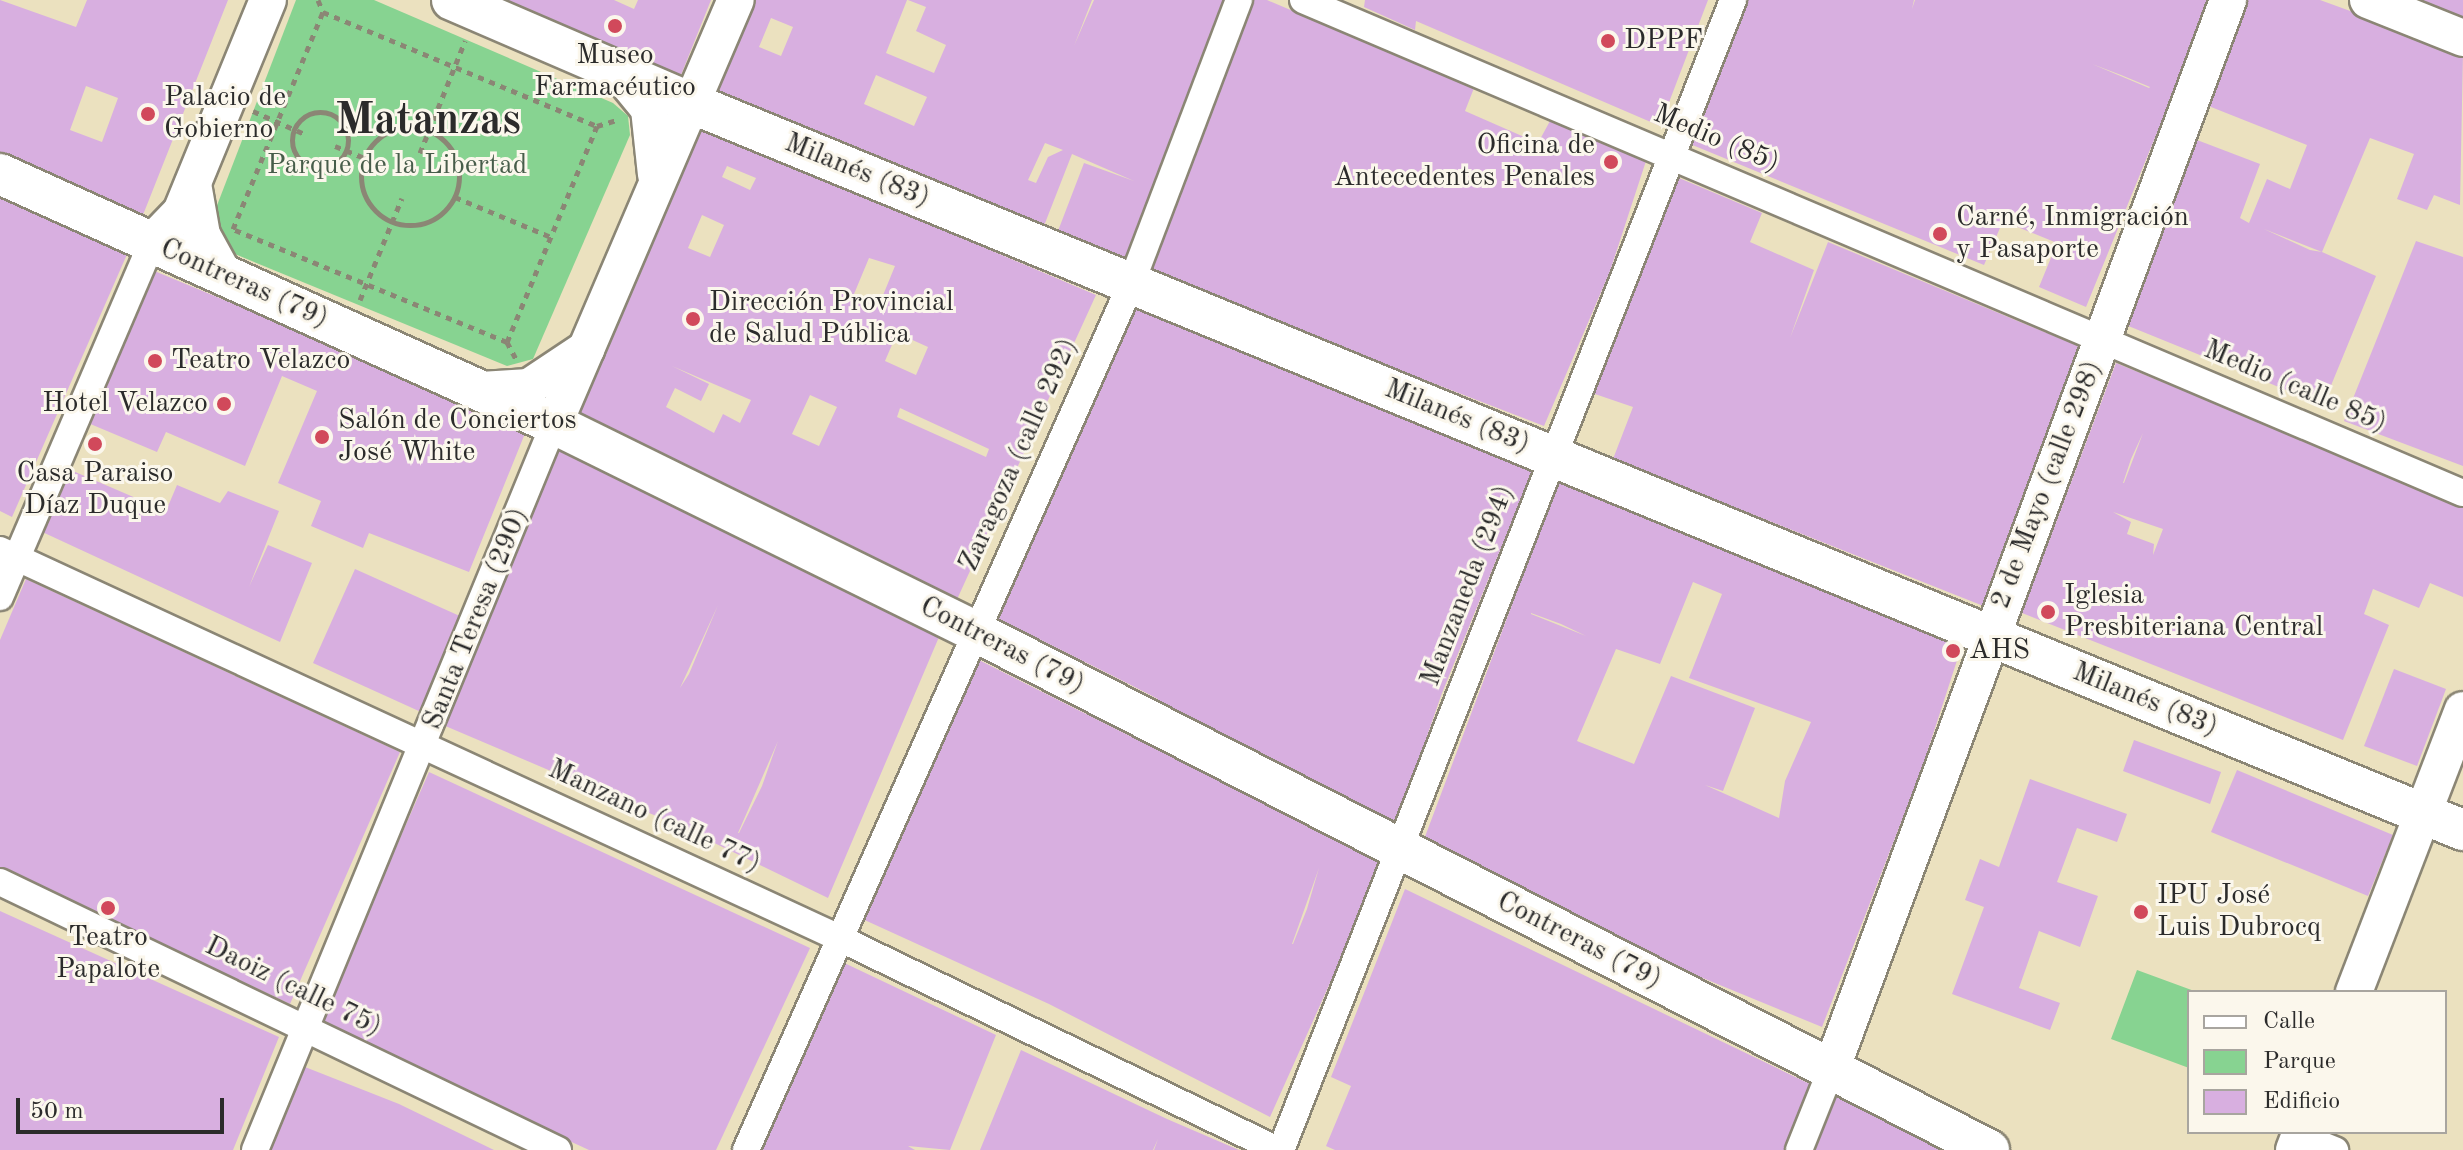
<!DOCTYPE html>
<meta charset="utf-8">
<style>
body{margin:0}
#map{position:relative;width:2463px;height:1150px;overflow:hidden;background:#ebe1bf;font-family:"Old Standard TT",serif}
div>[style]{position:absolute}
[style*='--x']{left:calc(var(--x)*1px);top:calc(var(--y)*1px);width:calc(var(--w)*1px);rotate:calc(var(--a)*1deg)}
.green>*{inset:0;background:#87d391}
.building>*{inset:0;background:#d8afe0}
.path>*{height:5px;margin-top:-2.5px;transform-origin:0;background:repeating-linear-gradient(90deg,#8b8675 0 6px,transparent 0 12px)}
.path>.ring{margin:-2.5px;padding:0;box-sizing:content-box;background:none;border:5px solid #8b8675;border-radius:50%}
.roads{filter:drop-shadow(2px 0 #8b8675) drop-shadow(-2px 0 #8b8675) drop-shadow(0 2px #8b8675) drop-shadow(0 -2px #8b8675)}
.street>*{height:26px;margin:-13px;padding:0 13px;transform-origin:13px;border-radius:13px;background:#fff}
.secondary>*{height:36px;margin:-18px;padding:0 18px;transform-origin:18px;border-radius:18px;background:#fff}
.primary>*{height:40px;margin:-20px;padding:0 20px;transform-origin:20px;border-radius:20px;background:#fff}
.dots>*{width:22px;height:22px;translate:-50% -50%;box-sizing:border-box;border:4px solid #fbf7ec;border-radius:50%}
span{translate:-50% -50%;white-space:nowrap;text-align:center;line-height:1.15;-webkit-text-stroke:6px #fbf7ec;paint-order:stroke}
.poi-label{font-size:28px;color:#2b2b2b}
.left{translate:0 -50%;text-align:left}
.right{translate:-100% -50%;text-align:right}
.street-label{font-size:28px;color:#2b2b2b}
.park-label{font-size:28px;color:#475d4a}
.town-label{font-size:44px;color:#2b2b2b;font-weight:700}
.legend{position:absolute;left:2187px;top:990px;width:260px;height:144px;box-sizing:border-box;background:#fbf7ec;border:2px solid #a8a59f;margin:0;padding:10px 14px;list-style:none;font-size:24px;color:#2b2b2b}
.legend li{display:flex;align-items:center;gap:16px;height:40px}
.legend b{width:40px;border:2px solid #a8a59f}
.scale{position:absolute;left:16px;top:1098px;width:208px;height:36px;box-sizing:border-box;border:4px solid #2b2b2b;border-top:0;padding-left:10px;font-size:24px;line-height:28px;white-space:nowrap;color:#2b2b2b;-webkit-text-stroke:6px #fbf7ec;paint-order:stroke}
</style>
<div id="map">
<div class="green">
<div style="clip-path:polygon(296px 0,374px 0,613px 103px,628px 116px,630px 135px,533px 359px,507px 366px,230px 252px,211px 221px)"></div>
<div style="clip-path:polygon(2137px 970px,2197px 992px,2189px 992px,2189px 1068px,2111px 1039px)"></div>
</div>
<div class="building">
<div style="clip-path:polygon(evenodd,0 0,76px 27px,87px 0,228px 0,139px 225px,0 161px,0 0,86px 86px,118px 98px,102px 142px,70px 130px,86px 86px)"></div>
<div style="clip-path:polygon(492px 0,614px 0,634px 9px,638px 0,711px 0,679px 80px)"></div>
<div style="clip-path:polygon(evenodd,745px 0,907px 0,886px 53px,934px 73px,946px 45px,916px 31px,926px 7px,908px 0,1092px 0,1074px 46px,1094px 0,1223px 0,1121px 269px,1053px 244px,1084px 163px,1134px 181px,1072px 154px,1040px 236px,717px 96px,712px 78px,745px 0,771px 18px,793px 27px,781px 56px,759px 47px,771px 18px,745px 0,876px 75px,927px 97px,914px 126px,864px 104px,876px 75px,745px 0,1045px 143px,1063px 150px,1048px 157px,1036px 183px,1028px 180px,1045px 143px)"></div>
<div style="clip-path:polygon(1251px 0,1267px 0,1474px 88px,1465px 111px,1538px 143px,1550px 121px,1646px 161px,1610px 271px,1544px 426px,1148px 273px)"></div>
<div style="clip-path:polygon(1365px 0,1708px 0,1660px 126px,1416px 21px,1415px 30px,1364px 7px)"></div>
<div style="clip-path:polygon(evenodd,1747px 0,1914px 0,1912px 9px,1915px 0,2211px 0,2086px 307px,2039px 287px,2057px 243px,2003px 221px,1984px 265px,1690px 144px,1747px 0,2092px 64px,2121px 75px,2150px 87px,2149px 88px,2092px 64px)"></div>
<div style="clip-path:polygon(evenodd,2248px 0,2320px 0,2463px 52px,2460px 205px,2434px 195px,2427px 210px,2397px 199px,2414px 154px,2370px 138px,2322px 252px,2376px 276px,2323px 405px,2121px 323px,2197px 140px,2260px 164px,2240px 218px,2249px 223px,2267px 179px,2290px 189px,2307px 145px,2206px 105px,2248px 0,2264px 229px,2322px 252px,2310px 250px,2264px 229px)"></div>
<div style="clip-path:polygon(2463px 0,2463px 17px,2417px 1px,2417px 0)"></div>
<div style="clip-path:polygon(evenodd,695px 125px,1096px 295px,954px 606px,567px 415px,695px 125px,727px 166px,756px 178px,750px 190px,722px 177px,727px 166px,695px 125px,702px 215px,724px 225px,710px 257px,688px 248px,702px 215px,695px 125px,869px 258px,895px 266px,879px 305px,854px 294px,869px 258px,695px 125px,897px 333px,928px 347px,916px 375px,885px 361px,897px 333px,695px 125px,672px 366px,751px 400px,740px 423px,723px 414px,714px 433px,666px 407px,675px 388px,701px 401px,709px 384px,672px 366px,695px 125px,810px 395px,837px 407px,819px 446px,792px 434px,810px 395px,695px 125px,900px 408px,989px 449px,986px 457px,897px 417px,900px 408px)"></div>
<div style="clip-path:polygon(1679px 178px,1762px 213px,1750px 242px,1814px 270px,1790px 338px,1828px 242px,2078px 346px,1986px 607px,1613px 459px,1633px 407px,1592px 393px)"></div>
<div style="clip-path:polygon(0 193px,128px 252px,12px 517px,0 511px)"></div>
<div style="clip-path:polygon(2416px 241px,2463px 257px,2463px 466px,2344px 421px)"></div>
<div style="clip-path:polygon(152px 270px,528px 426px,469px 572px,369px 533px,363px 548px,311px 526px,321px 501px,278px 483px,317px 391px,282px 376px,245px 466px,166px 432px,157px 452px,88px 423px)"></div>
<div style="clip-path:polygon(1133px 300px,1536px 462px,1442px 693px,1395px 828px,1154px 707px,1158px 699px,1125px 682px,1035px 637px,1030px 646px,987px 624px,1066px 465px)"></div>
<div style="clip-path:polygon(evenodd,2116px 363px,2463px 505px,2463px 597px,2430px 583px,2419px 608px,2373px 589px,2364px 614px,2389px 625px,2343px 740px,2022px 613px,2116px 363px,2143px 433px,2124px 483px,2123px 483px,2131px 459px,2143px 433px,2116px 363px,2113px 512px,2163px 529px,2153px 555px,2154px 544px,2127px 534px,2131px 522px,2113px 512px)"></div>
<div style="clip-path:polygon(evenodd,557px 449px,939px 637px,828px 898px,675px 824px,443px 725px,557px 449px,718px 605px,689px 674px,680px 688px,718px 605px,557px 449px,778px 741px,762px 786px,739px 833px,738px 833px,778px 741px)"></div>
<div style="clip-path:polygon(66px 468px,166px 511px,177px 485px,220px 503px,228px 491px,279px 511px,249px 587px,268px 545px,312px 563px,280px 642px,38px 530px)"></div>
<div style="clip-path:polygon(evenodd,1560px 477px,1964px 639px,1922px 768px,1822px 1027px,1676px 967px,1423px 842px,1560px 477px,1693px 582px,1722px 594px,1689px 678px,1811px 722px,1785px 781px,1779px 818px,1705px 785px,1723px 791px,1755px 708px,1671px 676px,1634px 764px,1577px 741px,1616px 649px,1660px 664px,1693px 582px,1560px 477px,1531px 613px,1561px 624px,1586px 636px,1531px 614px,1531px 613px)"></div>
<div style="clip-path:polygon(355px 569px,462px 617px,421px 712px,313px 663px)"></div>
<div style="clip-path:polygon(26px 579px,400px 752px,290px 1004px,0 868px,0 640px)"></div>
<div style="clip-path:polygon(evenodd,971px 656px,1378px 861px,1355px 927px,1270px 1117px,1049px 1004px,858px 917px,971px 656px,1319px 868px,1307px 909px,1293px 944px,1292px 944px,1319px 868px)"></div>
<div style="clip-path:polygon(2394px 669px,2446px 689px,2417px 766px,2364px 746px)"></div>
<div style="clip-path:polygon(2134px 740px,2221px 772px,2210px 804px,2123px 771px)"></div>
<div style="clip-path:polygon(2237px 770px,2393px 835px,2368px 896px,2211px 832px)"></div>
<div style="clip-path:polygon(429px 772px,810px 948px,716px 1150px,589px 1150px,318px 1025px)"></div>
<div style="clip-path:polygon(2030px 779px,2127px 814px,2117px 842px,2077px 828px,2057px 882px,2098px 896px,2080px 947px,2039px 931px,2019px 988px,2060px 1003px,2050px 1030px,1952px 994px,1984px 907px,1965px 900px,1980px 859px,1999px 867px)"></div>
<div style="clip-path:polygon(1405px 889px,1812px 1085px,1784px 1150px,1335px 1150px,1326px 1146px,1351px 1086px,1331px 1077px)"></div>
<div style="clip-path:polygon(0 911px,279px 1037px,233px 1150px,0 1150px)"></div>
<div style="clip-path:polygon(838px 960px,996px 1035px,950px 1150px,908px 1146px,915px 1150px,759px 1150px)"></div>
<div style="clip-path:polygon(1021px 1050px,1167px 1119px,1239px 1150px,1154px 1150px,1158px 1139px,1153px 1150px,980px 1150px)"></div>
<div style="clip-path:polygon(305px 1067px,399px 1104px,494px 1150px,269px 1150px)"></div>
<div style="clip-path:polygon(1837px 1092px,1951px 1150px,1815px 1150px)"></div>
</div>
<div class="path">
<div style="--x:318;--y:0;--w:13;--a:67"></div>
<div style="--x:253;--y:111;--w:59;--a:24"></div>
<div class="ring" style="left:292px;top:112px;width:51px;height:51px"></div>
<div style="--x:597;--y:126;--w:234;--a:112.6"></div>
<div style="--x:507;--y:342;--w:296;--a:-157.6"></div>
<div style="--x:233;--y:229;--w:235;--a:-67.5"></div>
<div style="--x:323;--y:12;--w:297;--a:22.6"></div>
<div style="--x:597;--y:126;--w:21;--a:-17"></div>
<div class="ring" style="left:361px;top:127px;width:93px;height:93px"></div>
<div style="--x:335;--y:146;--w:31;--a:22"></div>
<div style="--x:420;--y:153;--w:121;--a:-68.1"></div>
<div style="--x:455;--y:197;--w:104;--a:22.6"></div>
<div style="--x:360;--y:300;--w:110;--a:-67.6"></div>
<div style="--x:507;--y:342;--w:19;--a:62"></div>
</div>
<div class="roads">
<div class="street">
<div style="--x:1303;--y:0;--w:1260;--a:23.03"></div>
<div style="--x:0;--y:550;--w:922;--a:24.81"></div>
<div style="--x:837;--y:937;--w:490;--a:25.8"></div>
<div style="--x:0;--y:597;--w:386;--a:-66.8"></div>
<div style="--x:0;--y:882;--w:619;--a:25.65"></div>
<div style="--x:2300;--y:1136;--w:38;--a:22"></div>
<div style="--x:255;--y:1150;--w:785;--a:-67.62"></div>
<div style="--x:746;--y:1150;--w:948;--a:-66.03"></div>
<div style="--x:1131;--y:284;--w:304;--a:-69.2"></div>
<div style="--x:1281;--y:1150;--w:1236;--a:-68.54"></div>
<div style="--x:1799;--y:1150;--w:86;--a:-68.2"></div>
</div>
<div class="secondary">
<div style="--x:2368;--y:0;--w:102;--a:21.8"></div>
<div style="--x:618;--y:71;--w:49;--a:50.8"></div>
<div style="--x:649;--y:109;--w:66;--a:83.9"></div>
<div style="--x:193;--y:184;--w:52;--a:80"></div>
<div style="--x:202;--y:235;--w:43;--a:61.1"></div>
<div style="--x:152;--y:242;--w:42;--a:-46"></div>
<div style="--x:181;--y:212;--w:229;--a:-67.7"></div>
<div style="--x:481;--y:390;--w:48;--a:-3.6"></div>
<div style="--x:529;--y:387;--w:69;--a:-33.7"></div>
<div style="--x:554;--y:424;--w:461;--a:-66.8"></div>
<div style="--x:2354;--y:992;--w:302;--a:-68.9"></div>
<div style="--x:1831;--y:1070;--w:1141;--a:-69.64"></div>
<div style="--x:2294;--y:1150;--w:19;--a:-69"></div>
</div>
<div class="primary">
<div style="--x:452;--y:0;--w:260;--a:23.3"></div>
<div style="--x:691;--y:103;--w:1915;--a:22.31"></div>
<div style="--x:0;--y:174;--w:608;--a:24.29"></div>
<div style="--x:554;--y:424;--w:468;--a:26.2"></div>
<div style="--x:974;--y:631;--w:1140;--a:27.08"></div>
</div>
</div>
<div class="dots">
<div style="left:615px;top:26px;background:#d1495b"></div>
<div style="left:1608px;top:41px;background:#d1495b"></div>
<div style="left:148px;top:114px;background:#d1495b"></div>
<div style="left:1611px;top:162px;background:#d1495b"></div>
<div style="left:1940px;top:234px;background:#d1495b"></div>
<div style="left:693px;top:319px;background:#d1495b"></div>
<div style="left:155px;top:361px;background:#d1495b"></div>
<div style="left:224px;top:404px;background:#d1495b"></div>
<div style="left:322px;top:437px;background:#d1495b"></div>
<div style="left:95px;top:444px;background:#d1495b"></div>
<div style="left:2048px;top:612px;background:#d1495b"></div>
<div style="left:1953px;top:651px;background:#d1495b"></div>
<div style="left:108px;top:908px;background:#d1495b"></div>
<div style="left:2141px;top:912px;background:#d1495b"></div>
</div>
<div class="poi-label">
<span class="left" style="left:1624px;top:41px">DPPF</span>
<span style="left:615px;top:72px">Museo<br>Farmacéutico</span>
<span class="left" style="left:164px;top:114px">Palacio de<br>Gobierno</span>
<span class="right" style="left:1595px;top:162px">Oficina de<br>Antecedentes Penales</span>
<span class="left" style="left:1956px;top:234px">Carné, Inmigración<br>y Pasaporte</span>
<span class="left" style="left:709px;top:319px">Dirección Provincial<br>de Salud Pública</span>
<span class="left" style="left:171px;top:361px">Teatro Velazco</span>
<span class="right" style="left:208px;top:404px">Hotel Velazco</span>
<span class="left" style="left:338px;top:437px">Salón de Conciertos<br>José White</span>
<span style="left:95px;top:490px">Casa Paraiso<br>Díaz Duque</span>
<span class="left" style="left:2064px;top:612px">Iglesia<br>Presbiteriana Central</span>
<span class="left" style="left:1969px;top:651px">AHS</span>
<span class="left" style="left:2157px;top:912px">IPU José<br>Luis Dubrocq</span>
<span style="left:108px;top:954px">Teatro<br>Papalote</span>
</div>
<div class="street-label">
<span style="left:1716px;top:139px;rotate:23deg">Medio (85)</span>
<span style="left:857px;top:171px;rotate:22deg">Milanés (83)</span>
<span style="left:244px;top:284px;rotate:24deg">Contreras (79)</span>
<span style="left:2295px;top:387px;rotate:23deg">Medio (calle 85)</span>
<span style="left:1457px;top:417px;rotate:22deg">Milanés (83)</span>
<span style="left:1019px;top:455px;rotate:-66deg">Zaragoza (calle 292)</span>
<span style="left:2047px;top:485px;rotate:-69deg">2 de Mayo (calle 298)</span>
<span style="left:1468px;top:586px;rotate:-69deg">Manzaneda (294)</span>
<span style="left:476px;top:619px;rotate:-68deg">Santa Teresa (290)</span>
<span style="left:1002px;top:646px;rotate:27deg">Contreras (79)</span>
<span style="left:2145px;top:700px;rotate:22deg">Milanés (83)</span>
<span style="left:654px;top:817px;rotate:25deg">Manzano (calle 77)</span>
<span style="left:1579px;top:941px;rotate:27deg">Contreras (79)</span>
<span style="left:293px;top:987px;rotate:26deg">Daoiz (calle 75)</span>
</div>
<div class="park-label">
<span style="left:397px;top:166px">Parque de la Libertad</span>
</div>
<div class="town-label">
<span style="left:428px;top:121px">Matanzas</span>
</div>
<ul class="legend">
<li><b style="height:10px;background:#fff"></b>Calle</li>
<li><b style="height:22px;background:#87d391"></b>Parque</li>
<li><b style="height:22px;background:#d8afe0"></b>Edificio</li>
</ul>
<div class="scale">50 m</div>
</div>
